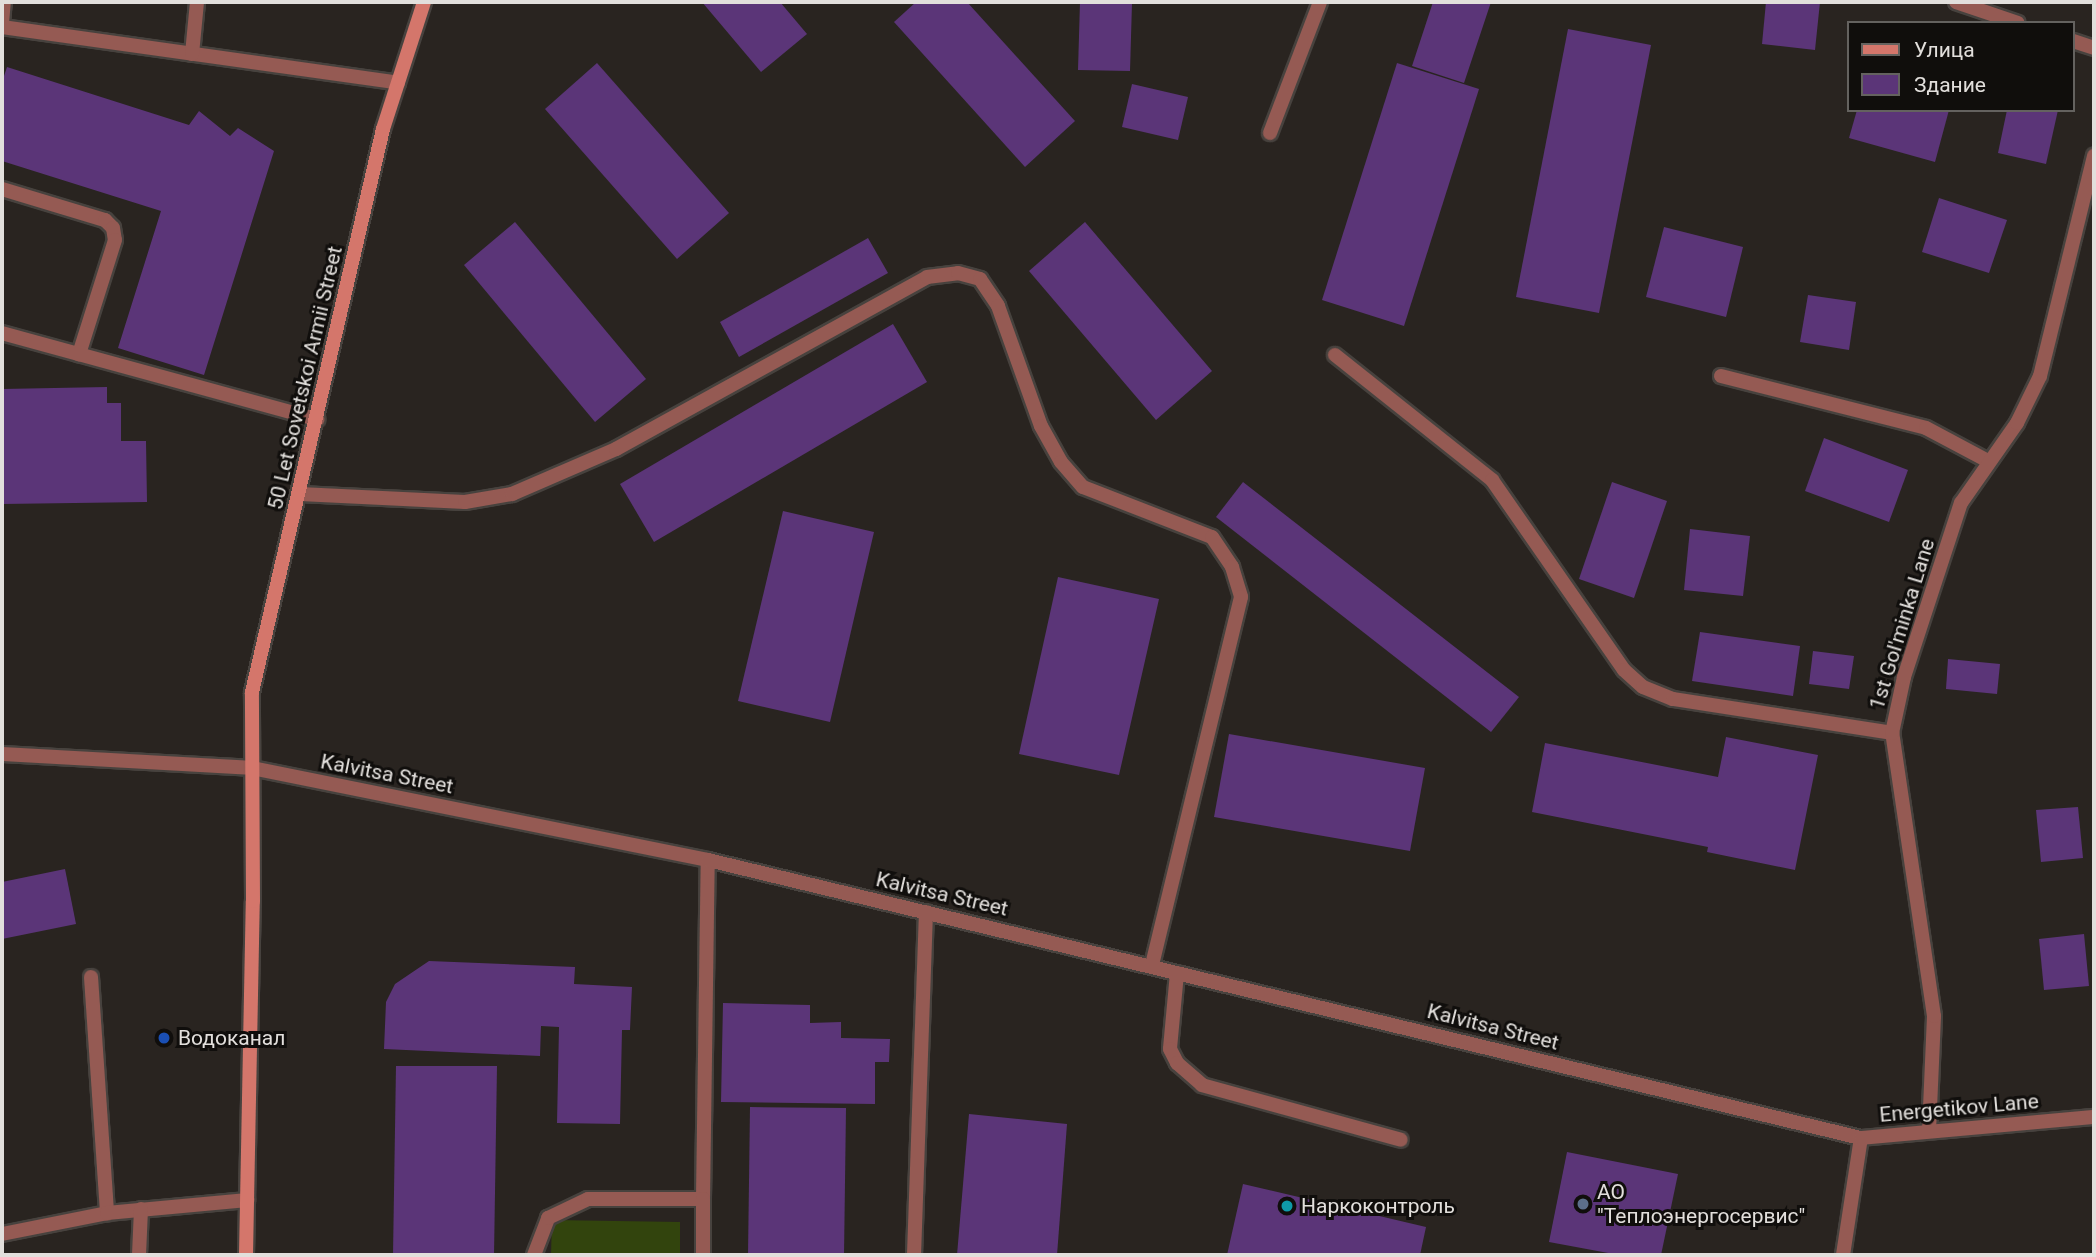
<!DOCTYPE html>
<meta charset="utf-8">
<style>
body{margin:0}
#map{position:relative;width:2096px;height:1257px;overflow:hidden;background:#292420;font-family:Roboto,sans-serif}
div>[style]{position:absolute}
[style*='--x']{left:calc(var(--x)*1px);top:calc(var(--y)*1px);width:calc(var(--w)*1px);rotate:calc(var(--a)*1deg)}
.green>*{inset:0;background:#32440d}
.building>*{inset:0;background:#5b3578}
.roads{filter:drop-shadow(2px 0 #47423e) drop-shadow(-2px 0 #47423e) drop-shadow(0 2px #47423e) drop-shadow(0 -2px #47423e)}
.service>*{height:14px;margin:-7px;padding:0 7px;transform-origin:7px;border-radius:7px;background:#955a53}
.minor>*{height:14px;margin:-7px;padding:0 7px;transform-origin:7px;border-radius:7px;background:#955a53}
.tertiary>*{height:14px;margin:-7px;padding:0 7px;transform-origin:7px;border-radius:7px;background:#955a53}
.secondary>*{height:14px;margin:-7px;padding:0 7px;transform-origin:7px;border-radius:7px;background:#d4766b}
.dots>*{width:19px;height:19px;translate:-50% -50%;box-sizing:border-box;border:4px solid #100e0c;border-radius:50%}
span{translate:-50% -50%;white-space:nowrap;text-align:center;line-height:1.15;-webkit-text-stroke:6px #100e0c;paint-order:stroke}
.street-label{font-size:21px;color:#e2dfdc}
.poi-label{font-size:21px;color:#e2dfdc}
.left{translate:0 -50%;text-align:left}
.frame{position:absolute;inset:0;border:4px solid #e2dfdc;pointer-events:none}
.legend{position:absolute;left:1847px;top:21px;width:228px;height:91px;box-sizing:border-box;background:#100e0c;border:2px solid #64625f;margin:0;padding:9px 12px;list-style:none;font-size:21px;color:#e2dfdc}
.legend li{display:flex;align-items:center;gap:14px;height:35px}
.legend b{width:35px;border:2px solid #64625f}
</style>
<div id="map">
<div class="green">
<div style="clip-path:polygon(552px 1220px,680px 1222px,680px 1255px,551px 1255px)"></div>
</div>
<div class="building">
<div style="clip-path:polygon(702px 2px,780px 2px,807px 34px,761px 72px)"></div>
<div style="clip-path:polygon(916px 2px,967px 2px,1075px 121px,1025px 167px,894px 22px)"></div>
<div style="clip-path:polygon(1080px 2px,1132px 3px,1130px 71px,1078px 70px)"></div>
<div style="clip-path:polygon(1433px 2px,1491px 2px,1464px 83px,1412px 66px)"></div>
<div style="clip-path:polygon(1766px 2px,1820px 2px,1815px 50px,1762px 44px)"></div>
<div style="clip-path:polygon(1568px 29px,1651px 45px,1599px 313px,1516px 297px)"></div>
<div style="clip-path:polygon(597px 63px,729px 213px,677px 259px,545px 109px)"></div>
<div style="clip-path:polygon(1397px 63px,1479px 89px,1404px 326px,1322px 300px)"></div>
<div style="clip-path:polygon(7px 67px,189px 125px,199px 111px,230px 136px,238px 128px,274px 151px,204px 375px,118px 348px,161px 211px,2px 161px,2px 82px)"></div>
<div style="clip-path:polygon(1132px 84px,1188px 97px,1178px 140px,1122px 127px)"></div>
<div style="clip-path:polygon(1857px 110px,1949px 110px,1935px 162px,1849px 138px)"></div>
<div style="clip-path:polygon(2007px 110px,2058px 110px,2046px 164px,1998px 153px)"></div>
<div style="clip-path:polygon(1939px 198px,2007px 220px,1989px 273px,1922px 252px)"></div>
<div style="clip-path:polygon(515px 222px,646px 379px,595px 422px,464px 265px)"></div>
<div style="clip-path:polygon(1085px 222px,1212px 371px,1156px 420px,1029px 271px)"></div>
<div style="clip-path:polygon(1664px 227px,1743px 247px,1726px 317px,1646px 297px)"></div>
<div style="clip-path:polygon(868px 238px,888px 273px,739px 357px,720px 322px)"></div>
<div style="clip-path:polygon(1808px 295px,1856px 302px,1849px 350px,1800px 342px)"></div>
<div style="clip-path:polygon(893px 324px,927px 382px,654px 542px,620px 484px)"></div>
<div style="clip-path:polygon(107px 387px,107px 403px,121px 403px,121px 441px,146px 441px,147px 502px,2px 504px,2px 389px)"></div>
<div style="clip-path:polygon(1824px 438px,1908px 470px,1889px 522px,1805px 491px)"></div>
<div style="clip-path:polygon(1243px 482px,1519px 697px,1491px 732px,1216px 517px)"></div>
<div style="clip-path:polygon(1612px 482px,1667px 501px,1634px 598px,1579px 579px)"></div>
<div style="clip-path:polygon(783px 511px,874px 532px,830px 722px,738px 701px)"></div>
<div style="clip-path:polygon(1690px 529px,1750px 536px,1743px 596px,1684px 590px)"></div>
<div style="clip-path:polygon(1058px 577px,1159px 599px,1119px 775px,1019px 754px)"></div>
<div style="clip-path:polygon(1700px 632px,1800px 646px,1793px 696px,1692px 681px)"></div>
<div style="clip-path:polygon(1813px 651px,1854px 656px,1849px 689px,1809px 684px)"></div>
<div style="clip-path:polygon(1948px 659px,2000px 664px,1997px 694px,1946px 689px)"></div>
<div style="clip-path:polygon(1229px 734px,1425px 768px,1410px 851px,1214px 817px)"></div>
<div style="clip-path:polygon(1726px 737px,1818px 755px,1795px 870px,1707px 852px,1708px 847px,1532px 812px,1545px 743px,1718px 777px)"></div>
<div style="clip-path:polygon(2078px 807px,2083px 858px,2041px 862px,2036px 810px)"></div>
<div style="clip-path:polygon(65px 869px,76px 924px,2px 939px,2px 882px)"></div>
<div style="clip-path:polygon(2084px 934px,2089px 986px,2044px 990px,2039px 939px)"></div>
<div style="clip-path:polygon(429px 961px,575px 967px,574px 984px,632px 987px,630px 1030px,622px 1030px,620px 1124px,557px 1123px,559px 1027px,541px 1026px,540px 1056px,384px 1049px,386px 1002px,395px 984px)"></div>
<div style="clip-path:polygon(723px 1003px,810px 1005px,810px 1023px,841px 1022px,841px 1038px,890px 1039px,889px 1062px,875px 1062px,875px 1104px,721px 1102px)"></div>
<div style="clip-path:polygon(396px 1066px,497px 1066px,494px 1255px,393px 1255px)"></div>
<div style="clip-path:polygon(750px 1107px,846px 1108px,844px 1255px,748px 1255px)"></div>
<div style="clip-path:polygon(969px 1114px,1067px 1124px,1057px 1255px,957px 1255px)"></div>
<div style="clip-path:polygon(1567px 1152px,1678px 1174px,1661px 1255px,1619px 1255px,1549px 1242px)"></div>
<div style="clip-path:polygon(1243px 1184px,1426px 1227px,1420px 1255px,1227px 1255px)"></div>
</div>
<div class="roads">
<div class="service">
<div style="--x:2;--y:23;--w:21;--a:-85"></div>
<div style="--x:2;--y:27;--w:400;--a:8"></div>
<div style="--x:192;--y:54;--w:52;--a:-84.5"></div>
<div style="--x:2;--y:189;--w:108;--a:16.8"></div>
<div style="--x:105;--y:220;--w:11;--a:45"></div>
<div style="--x:113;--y:228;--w:12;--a:81"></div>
<div style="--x:115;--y:240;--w:120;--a:107.5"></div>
<div style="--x:2;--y:333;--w:327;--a:15.3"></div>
<div style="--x:1335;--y:355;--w:201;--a:38.5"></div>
<div style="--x:1492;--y:480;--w:231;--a:55.2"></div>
<div style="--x:1624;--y:670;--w:25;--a:42"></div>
<div style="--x:1643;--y:687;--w:32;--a:22"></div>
<div style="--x:1673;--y:699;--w:222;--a:8.8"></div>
<div style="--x:1721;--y:376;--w:211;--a:14.2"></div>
<div style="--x:1926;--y:428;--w:70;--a:28"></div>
<div style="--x:300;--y:494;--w:165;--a:2.8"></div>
<div style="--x:465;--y:502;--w:48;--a:-9.7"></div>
<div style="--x:512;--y:494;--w:113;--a:-23.4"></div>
<div style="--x:616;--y:449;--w:355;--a:-28.9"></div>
<div style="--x:927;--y:277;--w:31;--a:-7"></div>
<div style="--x:958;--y:273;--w:23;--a:15"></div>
<div style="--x:980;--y:279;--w:32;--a:56"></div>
<div style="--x:998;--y:306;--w:127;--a:70.3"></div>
<div style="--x:1041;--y:426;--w:41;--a:60.9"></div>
<div style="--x:1061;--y:462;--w:33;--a:49"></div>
<div style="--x:1083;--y:487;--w:138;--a:21.2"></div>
<div style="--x:1212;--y:537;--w:36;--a:56"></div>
<div style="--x:1232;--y:567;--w:31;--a:73"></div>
<div style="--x:1241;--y:597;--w:380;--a:103.6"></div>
<div style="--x:1177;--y:973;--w:76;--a:95.3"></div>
<div style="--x:1170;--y:1049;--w:16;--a:63"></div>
<div style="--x:1177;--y:1063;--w:33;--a:41"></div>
<div style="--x:1202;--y:1085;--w:206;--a:15.4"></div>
<div style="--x:91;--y:977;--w:237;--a:86.1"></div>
<div style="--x:703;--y:1199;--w:339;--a:-89.2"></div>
<div style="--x:2;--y:1234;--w:107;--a:-11.3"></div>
<div style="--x:107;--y:1213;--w:141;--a:-5.3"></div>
<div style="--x:139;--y:1255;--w:46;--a:-87.5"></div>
<div style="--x:534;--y:1255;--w:40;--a:-69"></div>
<div style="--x:548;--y:1218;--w:44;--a:-25.4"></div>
<div style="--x:588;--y:1199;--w:115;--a:0"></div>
<div style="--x:703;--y:1199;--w:56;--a:90"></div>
<div style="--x:914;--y:1255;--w:343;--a:-88"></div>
</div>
<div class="minor">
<div style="--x:1956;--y:2;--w:65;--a:18.7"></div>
<div style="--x:2073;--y:41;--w:22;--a:18"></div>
<div style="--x:1270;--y:133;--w:140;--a:-69.1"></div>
<div style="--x:1929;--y:1131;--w:115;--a:-87.5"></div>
<div style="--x:1934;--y:1016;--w:286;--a:-98.4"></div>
<div style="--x:1892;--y:733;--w:57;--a:-77.9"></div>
<div style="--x:1904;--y:677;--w:183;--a:-71.9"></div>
<div style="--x:1961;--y:503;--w:98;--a:-55"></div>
<div style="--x:2017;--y:423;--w:52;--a:-63.9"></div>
<div style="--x:2040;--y:376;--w:227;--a:-76.2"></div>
<div style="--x:1843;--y:1255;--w:118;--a:-81.3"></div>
</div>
<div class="tertiary">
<div style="--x:2;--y:754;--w:250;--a:3.2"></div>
<div style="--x:252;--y:768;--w:465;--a:11.4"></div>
<div style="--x:708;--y:860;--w:1186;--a:13.56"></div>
<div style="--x:1861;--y:1138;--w:234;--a:-5.2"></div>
</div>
<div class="secondary">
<div style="--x:246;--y:1255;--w:354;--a:-88.9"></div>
<div style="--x:253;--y:901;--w:209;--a:-90.3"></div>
<div style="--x:252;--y:692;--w:578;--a:-76.9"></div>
<div style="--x:383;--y:129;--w:133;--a:-72.1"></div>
</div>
</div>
<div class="dots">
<div style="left:164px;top:1038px;background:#1a4fb4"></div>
<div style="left:1583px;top:1204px;background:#5c6f8a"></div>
<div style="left:1287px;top:1206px;background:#0f9aa8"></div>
</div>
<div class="street-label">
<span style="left:305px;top:378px;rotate:-77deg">50 Let Sovetskoi Armii Street</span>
<span style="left:1902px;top:624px;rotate:-73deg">1st Gol'minka Lane</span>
<span style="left:387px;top:774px;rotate:11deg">Kalvitsa Street</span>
<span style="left:942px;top:894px;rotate:13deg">Kalvitsa Street</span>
<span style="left:1493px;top:1027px;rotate:14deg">Kalvitsa Street</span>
<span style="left:1959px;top:1108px;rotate:-5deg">Energetikov Lane</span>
</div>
<div class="poi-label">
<span class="left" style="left:178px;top:1038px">Водоканал</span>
<span class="left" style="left:1597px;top:1204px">АО<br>"Теплоэнергосервис"</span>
<span class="left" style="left:1301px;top:1206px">Наркоконтроль</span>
</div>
<div class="frame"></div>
<ul class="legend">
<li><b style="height:9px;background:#d4766b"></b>Улица</li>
<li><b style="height:19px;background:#5b3578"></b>Здание</li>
</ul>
</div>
